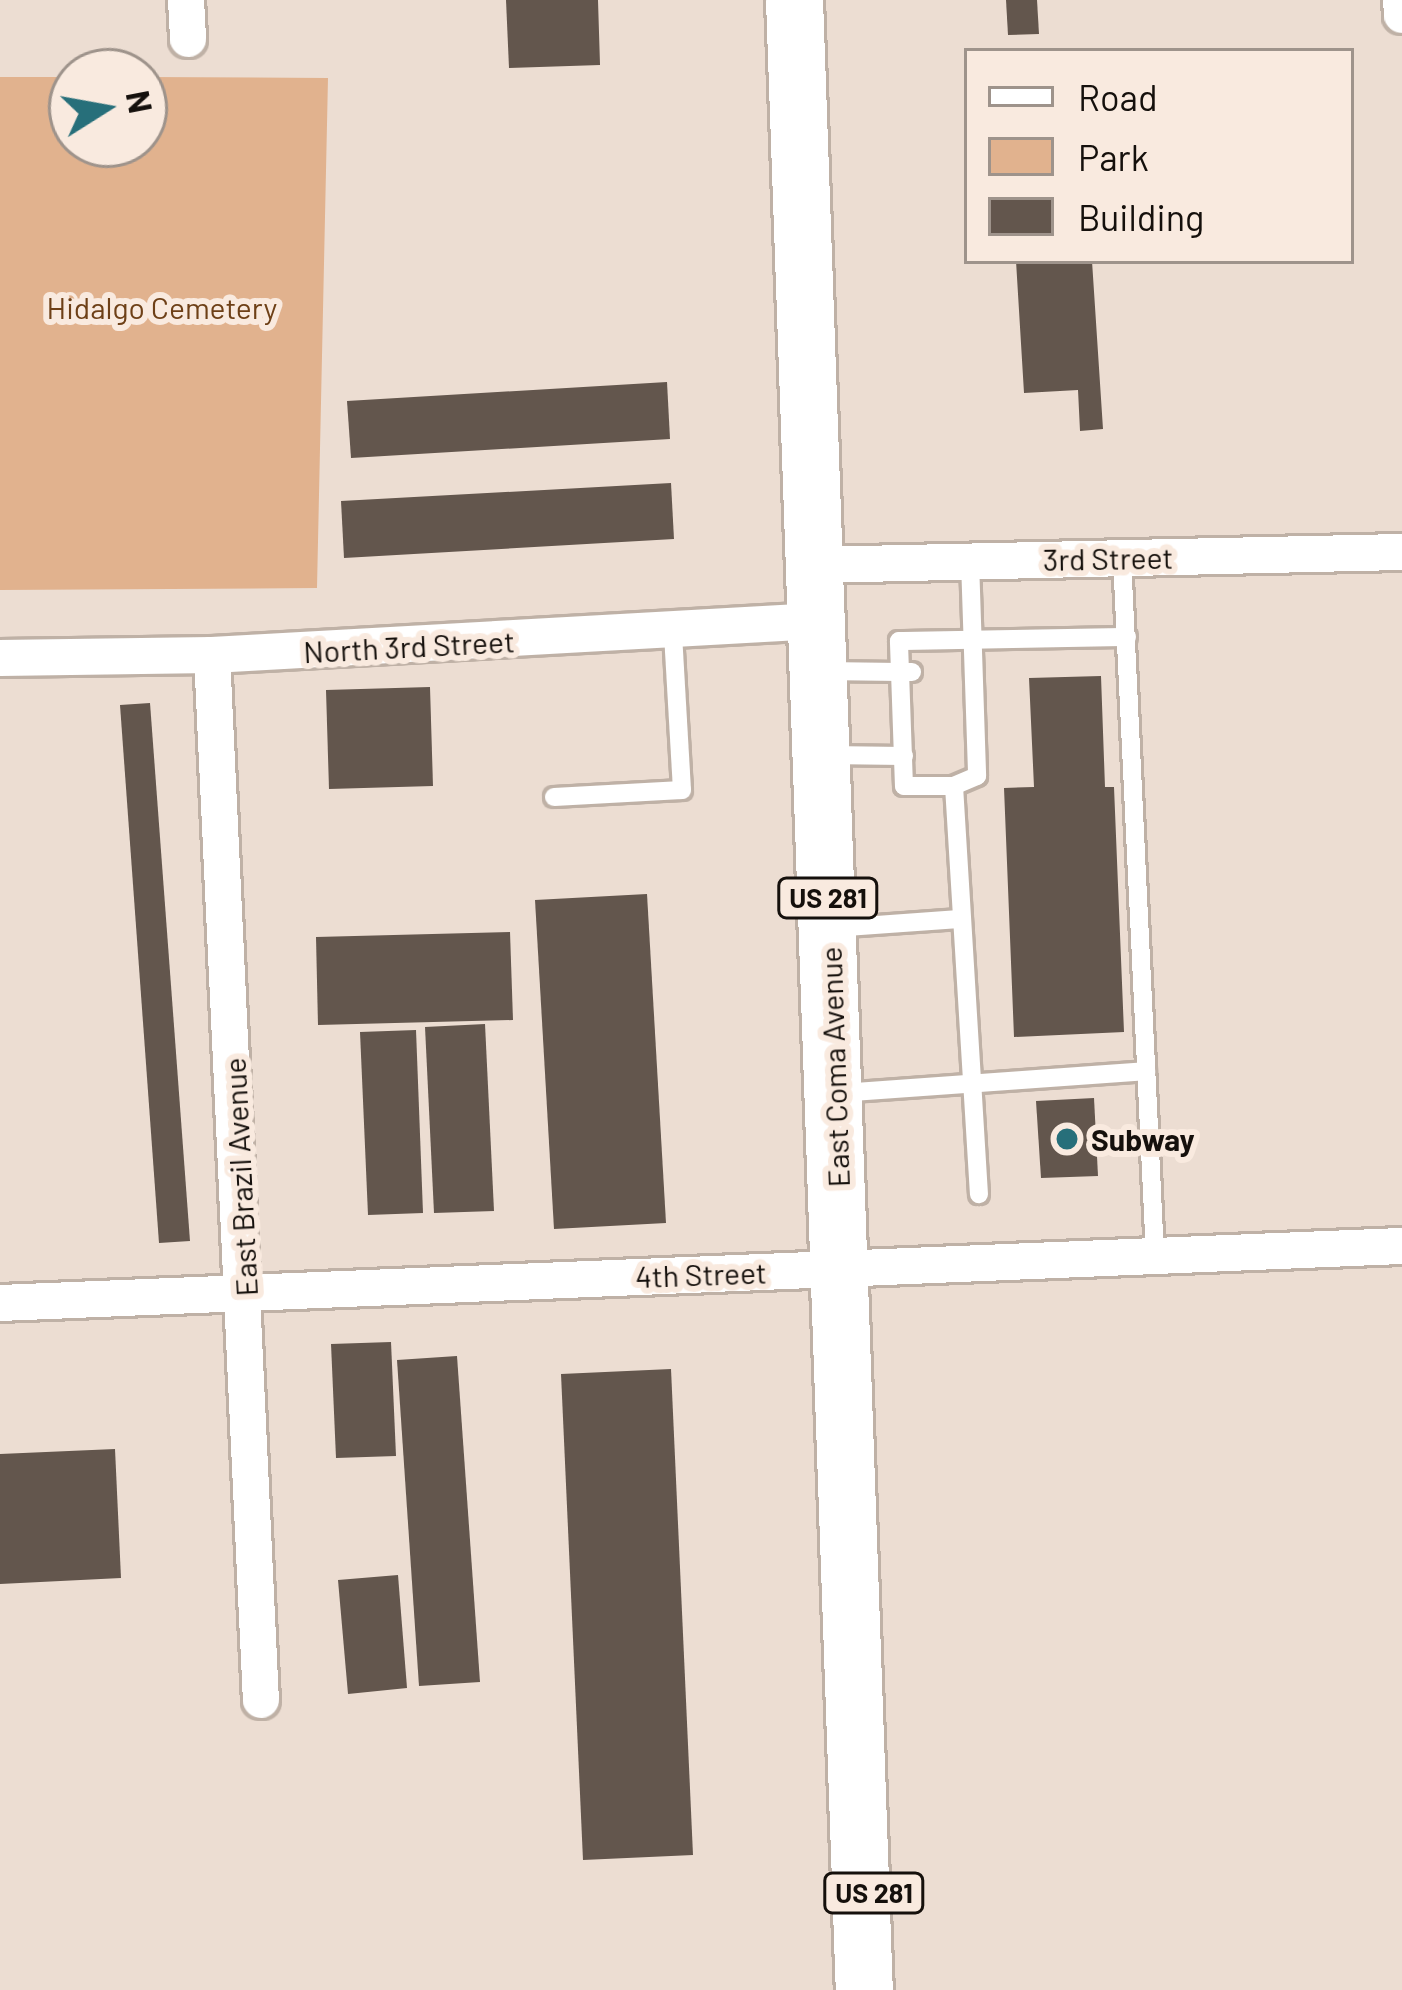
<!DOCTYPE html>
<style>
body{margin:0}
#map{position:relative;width:1402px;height:1990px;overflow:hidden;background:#ecddd2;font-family:Barlow,sans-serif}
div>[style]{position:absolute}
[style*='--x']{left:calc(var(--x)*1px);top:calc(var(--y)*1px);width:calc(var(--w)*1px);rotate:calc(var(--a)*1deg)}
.green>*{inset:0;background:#e1b28e}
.building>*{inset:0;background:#63564d}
.roads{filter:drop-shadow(3px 0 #bfb1a6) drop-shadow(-3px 0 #bfb1a6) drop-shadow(0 3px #bfb1a6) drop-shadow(0 -3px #bfb1a6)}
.lane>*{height:18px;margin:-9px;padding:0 9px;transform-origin:9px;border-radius:9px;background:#fff}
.street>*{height:36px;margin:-18px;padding:0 18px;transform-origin:18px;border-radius:18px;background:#fff}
.primary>*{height:57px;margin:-28.5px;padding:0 28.5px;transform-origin:28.5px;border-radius:28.5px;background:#fff}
.dots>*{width:33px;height:33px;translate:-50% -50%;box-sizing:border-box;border:6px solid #f9eadf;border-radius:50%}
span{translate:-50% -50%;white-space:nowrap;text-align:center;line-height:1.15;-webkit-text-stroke:12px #f9eadf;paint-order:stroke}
.shield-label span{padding:3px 9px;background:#f9eadf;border:3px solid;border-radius:9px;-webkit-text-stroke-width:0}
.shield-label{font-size:27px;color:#15100c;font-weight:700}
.park-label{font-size:30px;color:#6e4017}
.street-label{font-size:30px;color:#15100c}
.poi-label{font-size:30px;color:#15100c;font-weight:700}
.left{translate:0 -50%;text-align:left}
.legend{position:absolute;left:964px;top:48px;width:390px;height:216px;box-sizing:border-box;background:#f9eadf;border:3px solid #9e938b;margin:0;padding:15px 21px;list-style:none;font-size:36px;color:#15100c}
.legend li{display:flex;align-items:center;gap:24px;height:60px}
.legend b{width:60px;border:3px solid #9e938b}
.north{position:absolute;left:48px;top:48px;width:120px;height:120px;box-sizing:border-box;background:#f9eadf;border:3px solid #9e938b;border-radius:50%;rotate:79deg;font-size:33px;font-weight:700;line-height:48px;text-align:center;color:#15100c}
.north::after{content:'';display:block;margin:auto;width:42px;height:54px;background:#276f7a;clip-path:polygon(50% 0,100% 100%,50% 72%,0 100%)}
</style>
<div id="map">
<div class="green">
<div style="clip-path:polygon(0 77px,72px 77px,72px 144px,144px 144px,144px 77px,328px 78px,317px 588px,0 590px)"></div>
</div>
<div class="building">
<div style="clip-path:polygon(506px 0,598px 0,600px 65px,509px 68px)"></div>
<div style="clip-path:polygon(1006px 0,1037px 0,1039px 34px,1008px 35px)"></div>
<div style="clip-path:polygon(1016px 261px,1092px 261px,1103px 429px,1080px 431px,1078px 390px,1024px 393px)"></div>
<div style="clip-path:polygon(667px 382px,670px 439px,351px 458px,347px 401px)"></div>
<div style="clip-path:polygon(671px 483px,674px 539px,344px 558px,341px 501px)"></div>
<div style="clip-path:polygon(1101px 676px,1105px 787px,1114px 787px,1124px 1032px,1014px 1037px,1004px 788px,1034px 787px,1029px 678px)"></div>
<div style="clip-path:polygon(430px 687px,433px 786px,329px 789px,326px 690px)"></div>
<div style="clip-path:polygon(150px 703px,190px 1241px,159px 1243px,120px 705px)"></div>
<div style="clip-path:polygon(647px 894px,666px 1223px,554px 1229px,535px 900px)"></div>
<div style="clip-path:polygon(510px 932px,513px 1020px,318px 1025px,316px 937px)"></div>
<div style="clip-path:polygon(485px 1024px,494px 1211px,434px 1213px,425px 1027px)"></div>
<div style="clip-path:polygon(416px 1030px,423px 1213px,368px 1215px,360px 1032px)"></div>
<div style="clip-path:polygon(1094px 1098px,1098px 1176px,1041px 1178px,1036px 1101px)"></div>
<div style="clip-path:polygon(391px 1342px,396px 1456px,336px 1458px,331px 1344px)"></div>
<div style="clip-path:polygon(457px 1356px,480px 1682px,419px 1686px,397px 1360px)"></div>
<div style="clip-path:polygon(671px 1369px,693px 1855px,583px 1860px,561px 1374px)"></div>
<div style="clip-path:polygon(115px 1449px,121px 1578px,0 1584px,0 1454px)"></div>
<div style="clip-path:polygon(398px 1575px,407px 1688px,348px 1694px,338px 1580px)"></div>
</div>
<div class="roads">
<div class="lane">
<div style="--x:1122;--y:558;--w:698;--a:87.29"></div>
<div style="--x:970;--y:561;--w:215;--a:88.1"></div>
<div style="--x:977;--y:776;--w:25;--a:157"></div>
<div style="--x:954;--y:786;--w:409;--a:86.5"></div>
<div style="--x:824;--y:671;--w:76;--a:0.8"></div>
<div style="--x:900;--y:672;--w:114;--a:88"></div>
<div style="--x:904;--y:786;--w:50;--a:0"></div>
<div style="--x:912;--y:672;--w:12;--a:180"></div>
<div style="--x:900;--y:672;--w:31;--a:-92"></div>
<div style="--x:899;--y:641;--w:228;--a:-1"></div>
<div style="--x:827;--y:755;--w:77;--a:0.7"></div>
<div style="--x:554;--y:797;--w:128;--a:-3.1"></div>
<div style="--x:682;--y:790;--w:158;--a:-93.3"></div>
<div style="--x:834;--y:928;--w:127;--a:-4.1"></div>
<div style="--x:840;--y:1093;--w:307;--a:-4.1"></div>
</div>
<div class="street">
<div style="--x:186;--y:0;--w:39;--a:87"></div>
<div style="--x:1401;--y:0;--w:15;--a:86"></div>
<div style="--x:815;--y:565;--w:587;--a:-1.27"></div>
<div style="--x:212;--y:655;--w:1046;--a:87.32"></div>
<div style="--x:0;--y:658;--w:212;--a:-0.8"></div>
<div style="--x:212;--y:655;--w:606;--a:-3.22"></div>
<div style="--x:0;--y:1303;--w:1403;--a:-2.33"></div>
</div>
<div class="primary">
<div style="--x:794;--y:0;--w:1991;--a:87.99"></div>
</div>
</div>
<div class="dots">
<div style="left:1067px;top:1139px;background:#276f7a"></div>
</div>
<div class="shield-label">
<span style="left:828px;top:898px">US 281</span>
<span style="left:874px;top:1893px">US 281</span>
</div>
<div class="park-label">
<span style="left:162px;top:307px">Hidalgo Cemetery</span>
</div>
<div class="street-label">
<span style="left:1108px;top:558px;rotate:-1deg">3rd Street</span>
<span style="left:409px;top:646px;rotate:-3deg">North 3rd Street</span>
<span style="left:834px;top:1067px;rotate:-92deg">East Coma Avenue</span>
<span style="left:240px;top:1177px;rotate:-93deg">East Brazil Avenue</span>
<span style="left:701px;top:1274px;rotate:-2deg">4th Street</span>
</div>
<div class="poi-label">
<span class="left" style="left:1091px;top:1139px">Subway</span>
</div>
<ul class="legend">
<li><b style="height:15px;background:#fff"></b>Road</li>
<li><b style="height:33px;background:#e1b28e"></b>Park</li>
<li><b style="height:33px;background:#63564d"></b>Building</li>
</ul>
<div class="north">N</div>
</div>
